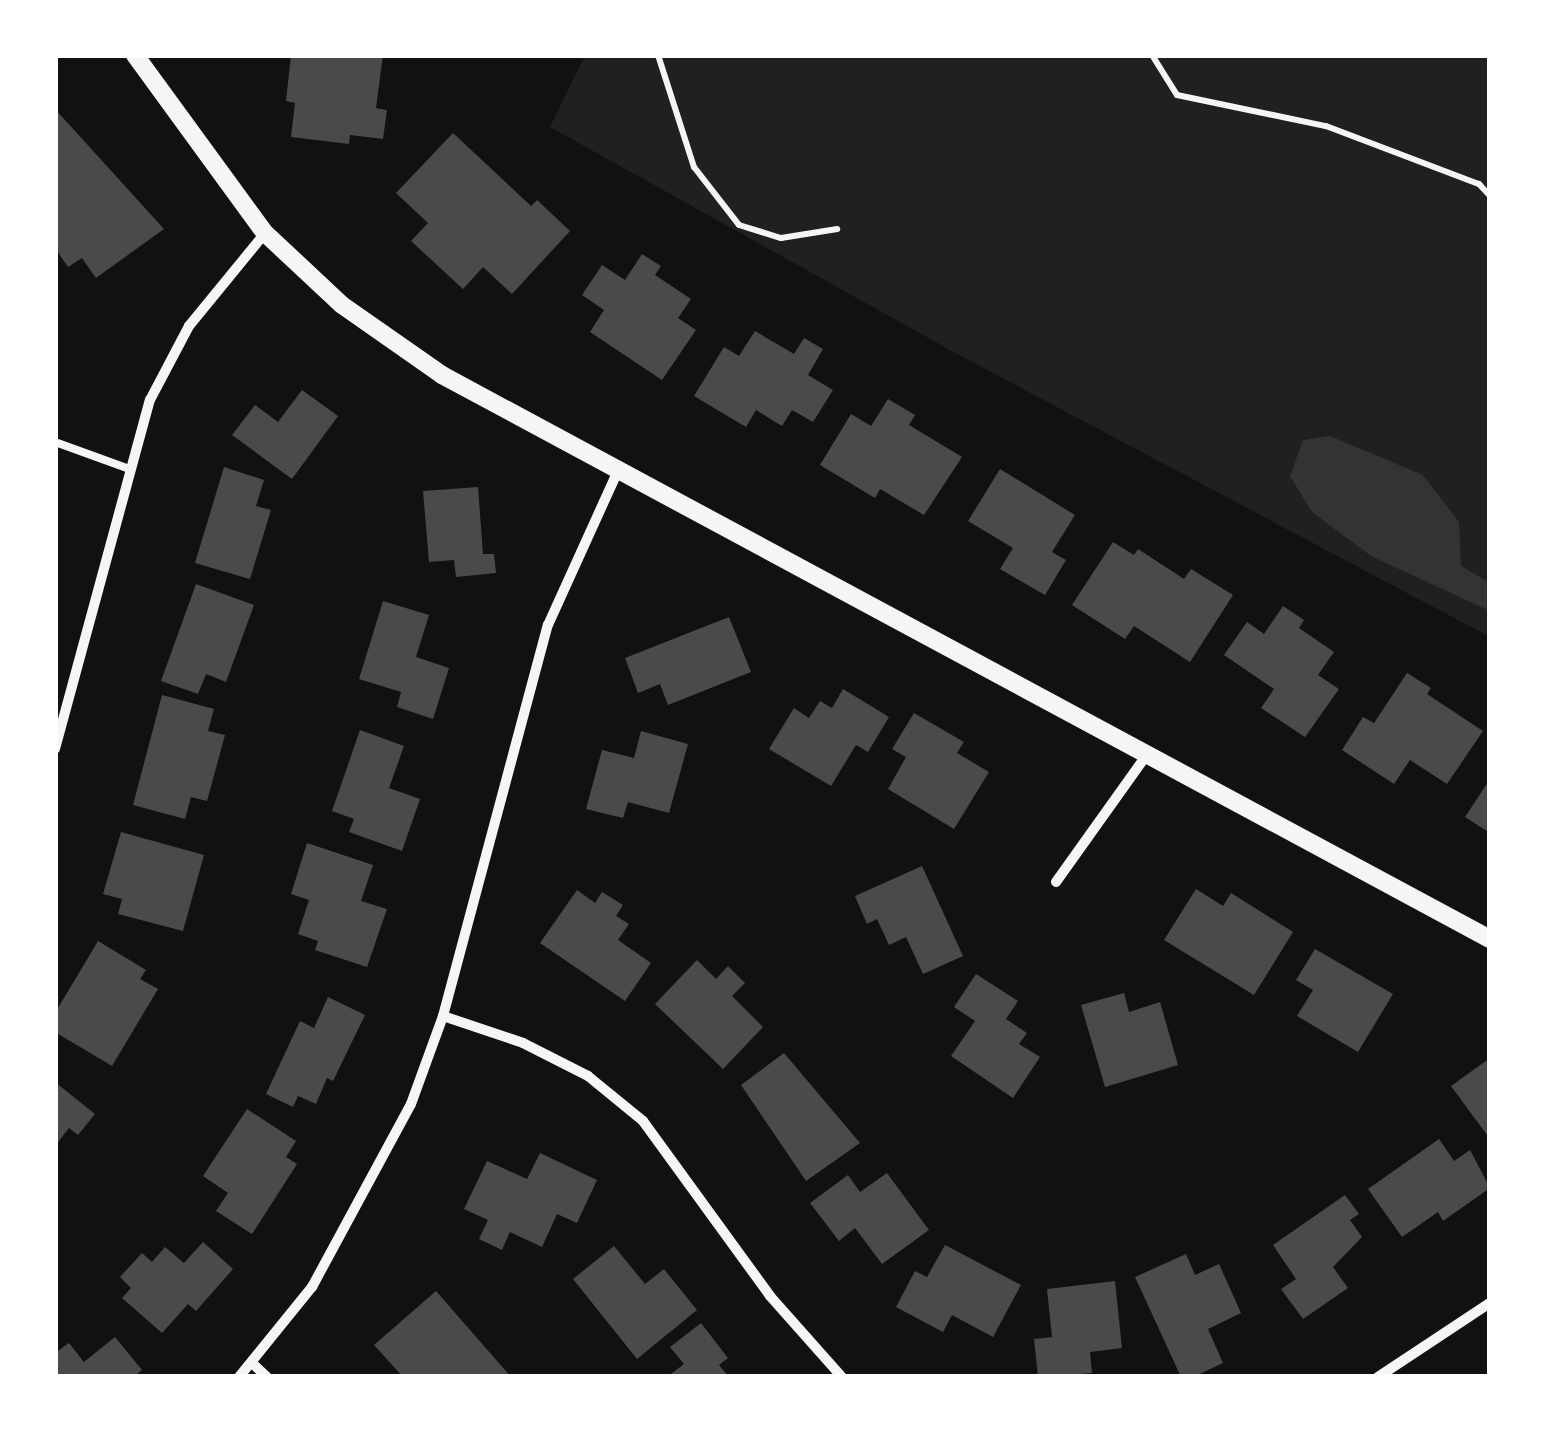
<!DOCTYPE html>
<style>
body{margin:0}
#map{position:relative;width:1545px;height:1432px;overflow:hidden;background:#111;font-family:"Open Sans",sans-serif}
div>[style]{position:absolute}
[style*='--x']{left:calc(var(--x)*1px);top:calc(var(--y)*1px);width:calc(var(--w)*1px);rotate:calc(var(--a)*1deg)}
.green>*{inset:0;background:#202020}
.water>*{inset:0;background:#333}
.building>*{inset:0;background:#4a4a4a}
.path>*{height:6px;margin:-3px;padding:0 3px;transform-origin:3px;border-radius:3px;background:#f5f5f5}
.service>*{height:8px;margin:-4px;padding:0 4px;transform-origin:4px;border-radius:4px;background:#f5f5f5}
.minor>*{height:10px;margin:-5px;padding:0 5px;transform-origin:5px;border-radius:5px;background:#f5f5f5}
.tertiary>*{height:18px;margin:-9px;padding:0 9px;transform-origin:9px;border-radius:9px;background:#f5f5f5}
span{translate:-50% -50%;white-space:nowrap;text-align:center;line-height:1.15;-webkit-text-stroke:9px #fff;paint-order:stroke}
.frame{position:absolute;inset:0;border:58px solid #fff;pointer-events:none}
</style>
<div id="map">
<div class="green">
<div style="clip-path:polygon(585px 55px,1490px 55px,1490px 637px,959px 355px,550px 127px)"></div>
</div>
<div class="water">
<div style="clip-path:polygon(1330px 436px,1423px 475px,1459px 522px,1461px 566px,1490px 583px,1490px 611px,1371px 556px,1312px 512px,1290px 476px,1303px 440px)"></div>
</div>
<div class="building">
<div style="clip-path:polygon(291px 55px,383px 55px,376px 108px,387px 110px,383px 139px,350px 135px,349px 144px,291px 137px,295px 103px,286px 101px)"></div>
<div style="clip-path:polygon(55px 109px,164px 229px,96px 278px,82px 258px,68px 267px,55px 248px)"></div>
<div style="clip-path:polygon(453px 133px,531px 206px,537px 200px,570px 231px,512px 294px,483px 267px,463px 289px,411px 241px,428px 223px,396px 193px)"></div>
<div style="clip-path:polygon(642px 254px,661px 266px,655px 275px,691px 299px,678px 318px,696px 330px,662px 380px,590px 332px,604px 310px,582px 295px,602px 265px,625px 280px)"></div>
<div style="clip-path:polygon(755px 331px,794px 354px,804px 338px,823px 349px,808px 375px,833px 390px,813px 422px,792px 410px,782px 426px,756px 410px,746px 427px,694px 396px,724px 347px,739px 356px)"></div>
<div style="clip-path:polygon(302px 390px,338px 416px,292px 479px,232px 435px,255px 405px,278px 422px)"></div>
<div style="clip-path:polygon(888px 399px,915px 415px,909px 425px,962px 457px,924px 515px,880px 489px,875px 498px,820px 465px,851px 414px,871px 426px)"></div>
<div style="clip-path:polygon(224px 467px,264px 480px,256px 506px,271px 510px,250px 579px,195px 563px)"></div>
<div style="clip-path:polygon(1000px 469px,1075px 515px,1052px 552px,1066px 560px,1045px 595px,1000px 569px,1013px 548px,968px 521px)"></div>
<div style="clip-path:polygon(478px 487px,483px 554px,494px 554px,496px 573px,456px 577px,454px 560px,429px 562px,423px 491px)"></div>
<div style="clip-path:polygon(1113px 542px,1134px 555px,1138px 549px,1184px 579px,1191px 569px,1233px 595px,1190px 662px,1134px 626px,1125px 639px,1072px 605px)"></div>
<div style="clip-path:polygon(196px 584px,254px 605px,226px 682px,206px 674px,198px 694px,161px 681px)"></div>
<div style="clip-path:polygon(383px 601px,429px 615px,416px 657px,449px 668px,433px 719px,397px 707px,401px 692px,359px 679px)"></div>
<div style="clip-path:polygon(1283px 606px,1304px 620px,1299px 628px,1334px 652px,1318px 675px,1339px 689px,1305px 737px,1261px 708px,1274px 689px,1224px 655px,1247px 622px,1264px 634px)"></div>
<div style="clip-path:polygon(729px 617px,751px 672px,668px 705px,660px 684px,638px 693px,625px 658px)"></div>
<div style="clip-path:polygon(1407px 673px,1431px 688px,1427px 694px,1483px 731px,1447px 784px,1410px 760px,1394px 784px,1342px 750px,1363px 717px,1374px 723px)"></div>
<div style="clip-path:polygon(843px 689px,889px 717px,868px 752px,856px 745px,831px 786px,769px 749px,794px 708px,809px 718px,820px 701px,832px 708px)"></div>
<div style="clip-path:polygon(162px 695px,214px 709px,208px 731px,225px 735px,207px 801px,191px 797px,185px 819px,133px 805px)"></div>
<div style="clip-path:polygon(914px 713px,964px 742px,957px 753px,989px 772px,954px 829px,888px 789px,906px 757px,892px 749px)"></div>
<div style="clip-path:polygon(360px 730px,404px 746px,389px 788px,420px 799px,402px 851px,349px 832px,354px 819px,332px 811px)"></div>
<div style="clip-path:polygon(641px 731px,688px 744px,669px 813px,628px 802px,623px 818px,586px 809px,602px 750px,634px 758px)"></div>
<div style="clip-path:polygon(1490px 779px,1490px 833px,1465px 817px)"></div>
<div style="clip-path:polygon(121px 832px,204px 855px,183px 931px,118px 914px,122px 899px,103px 894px)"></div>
<div style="clip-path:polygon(307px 843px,373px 865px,361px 901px,387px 909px,367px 967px,315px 950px,318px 941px,298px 934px,309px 900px,291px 894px)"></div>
<div style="clip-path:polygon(922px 866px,963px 956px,923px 974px,906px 937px,889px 945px,877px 919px,867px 924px,855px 896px)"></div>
<div style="clip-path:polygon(1196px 889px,1223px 906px,1231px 893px,1293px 932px,1254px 995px,1164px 940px)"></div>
<div style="clip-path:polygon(577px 890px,595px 903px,602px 892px,623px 905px,616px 916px,629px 924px,618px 940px,651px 963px,625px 1001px,540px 943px)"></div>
<div style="clip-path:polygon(98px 941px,146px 970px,140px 979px,158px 989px,112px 1066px,55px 1032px,55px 1013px)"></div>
<div style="clip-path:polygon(1315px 949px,1393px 994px,1358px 1052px,1297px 1016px,1313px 990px,1296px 980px)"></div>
<div style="clip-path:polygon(697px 960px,716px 979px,728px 966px,745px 983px,732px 996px,763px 1027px,723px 1069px,655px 1004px)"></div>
<div style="clip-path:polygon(976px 974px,1018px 1001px,1006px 1019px,1027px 1033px,1019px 1044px,1040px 1057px,1013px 1098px,951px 1056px,975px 1021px,954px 1007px)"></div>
<div style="clip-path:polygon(1124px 993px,1129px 1012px,1160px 1002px,1178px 1065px,1105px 1087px,1081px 1005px)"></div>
<div style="clip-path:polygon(328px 997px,365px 1015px,333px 1081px,327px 1078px,316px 1104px,298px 1096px,293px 1107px,266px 1094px,300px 1021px,314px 1028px)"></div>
<div style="clip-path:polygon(784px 1053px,860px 1143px,806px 1181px,741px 1085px)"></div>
<div style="clip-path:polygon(1490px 1058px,1490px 1139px,1451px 1086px)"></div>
<div style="clip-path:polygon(55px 1082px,95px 1114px,78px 1135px,69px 1128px,55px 1146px)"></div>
<div style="clip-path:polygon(247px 1109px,296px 1141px,286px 1157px,297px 1164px,252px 1234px,216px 1211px,228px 1193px,203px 1176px)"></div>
<div style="clip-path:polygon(1439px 1139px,1454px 1161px,1470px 1150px,1490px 1188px,1443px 1221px,1438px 1212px,1402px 1237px,1368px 1189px)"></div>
<div style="clip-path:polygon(540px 1153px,597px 1180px,577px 1223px,557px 1214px,542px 1247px,510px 1232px,502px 1250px,479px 1239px,488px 1220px,464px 1209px,487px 1161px,527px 1179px)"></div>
<div style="clip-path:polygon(887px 1173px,929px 1230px,882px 1264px,855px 1228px,839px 1241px,810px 1203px,848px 1175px,860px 1192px)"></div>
<div style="clip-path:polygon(1345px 1195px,1359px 1214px,1350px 1220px,1362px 1237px,1333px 1267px,1348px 1288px,1303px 1319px,1281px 1289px,1296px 1279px,1273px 1245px)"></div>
<div style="clip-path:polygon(203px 1242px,233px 1269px,196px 1311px,188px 1304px,162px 1333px,122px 1298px,131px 1288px,120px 1277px,142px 1253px,152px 1262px,165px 1247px,184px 1263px)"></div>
<div style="clip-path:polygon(945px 1245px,1021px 1285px,993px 1337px,952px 1315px,943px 1332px,896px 1307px,915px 1271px,927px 1277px)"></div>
<div style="clip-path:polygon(614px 1246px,645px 1284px,664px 1269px,697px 1310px,637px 1359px,573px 1279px)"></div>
<div style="clip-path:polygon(1186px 1254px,1195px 1275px,1219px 1264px,1241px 1313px,1208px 1329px,1223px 1363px,1193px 1377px,1181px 1377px,1135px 1277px)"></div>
<div style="clip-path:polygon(1115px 1281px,1122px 1348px,1090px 1352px,1092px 1373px,1038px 1377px,1034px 1339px,1052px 1337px,1047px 1289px)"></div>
<div style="clip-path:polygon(436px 1291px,511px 1377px,403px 1377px,374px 1345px)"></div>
<div style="clip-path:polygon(701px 1323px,728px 1358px,719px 1365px,729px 1377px,667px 1377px,684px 1364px,670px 1347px)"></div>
<div style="clip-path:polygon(115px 1337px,142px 1370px,133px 1377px,55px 1377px,55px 1353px,69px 1343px,84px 1362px)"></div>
</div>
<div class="path">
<div style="--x:658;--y:55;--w:118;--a:72.2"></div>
<div style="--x:694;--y:167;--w:73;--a:52.2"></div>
<div style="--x:739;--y:225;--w:44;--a:17.2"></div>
<div style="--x:781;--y:238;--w:57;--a:-9.1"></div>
<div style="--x:1152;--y:55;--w:47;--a:58"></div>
<div style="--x:1177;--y:95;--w:152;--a:11.8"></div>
<div style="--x:1326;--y:126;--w:164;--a:20.8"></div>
<div style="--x:1479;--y:184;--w:16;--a:47"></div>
</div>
<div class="service">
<div style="--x:55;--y:442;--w:77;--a:19.9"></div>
</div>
<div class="minor">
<div style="--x:55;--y:749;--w:362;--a:-74.8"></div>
<div style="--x:150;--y:400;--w:84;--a:-62.2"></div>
<div style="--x:189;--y:326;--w:120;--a:-50.7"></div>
<div style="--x:1056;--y:882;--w:158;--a:-54.5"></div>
<div style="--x:443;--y:1016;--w:84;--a:18.6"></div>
<div style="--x:523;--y:1043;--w:73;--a:26.9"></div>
<div style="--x:588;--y:1076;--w:71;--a:39.3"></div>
<div style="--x:643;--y:1121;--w:216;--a:54"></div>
<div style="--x:770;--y:1296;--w:108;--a:48.4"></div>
<div style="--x:252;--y:1363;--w:21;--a:43"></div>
<div style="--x:239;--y:1377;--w:116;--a:-51"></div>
<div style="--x:312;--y:1287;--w:208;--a:-61.6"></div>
<div style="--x:411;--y:1104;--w:94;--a:-70"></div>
<div style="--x:443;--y:1016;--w:405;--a:-75"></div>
<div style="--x:548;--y:625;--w:169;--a:-65.6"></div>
<div style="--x:1378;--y:1377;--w:134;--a:-33.5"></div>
</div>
<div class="tertiary">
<div style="--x:135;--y:55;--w:220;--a:53.9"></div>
<div style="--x:265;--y:233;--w:105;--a:43.1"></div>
<div style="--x:342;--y:305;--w:122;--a:35"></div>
<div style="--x:442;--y:375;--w:1190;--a:28.29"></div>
</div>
<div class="frame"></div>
</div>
